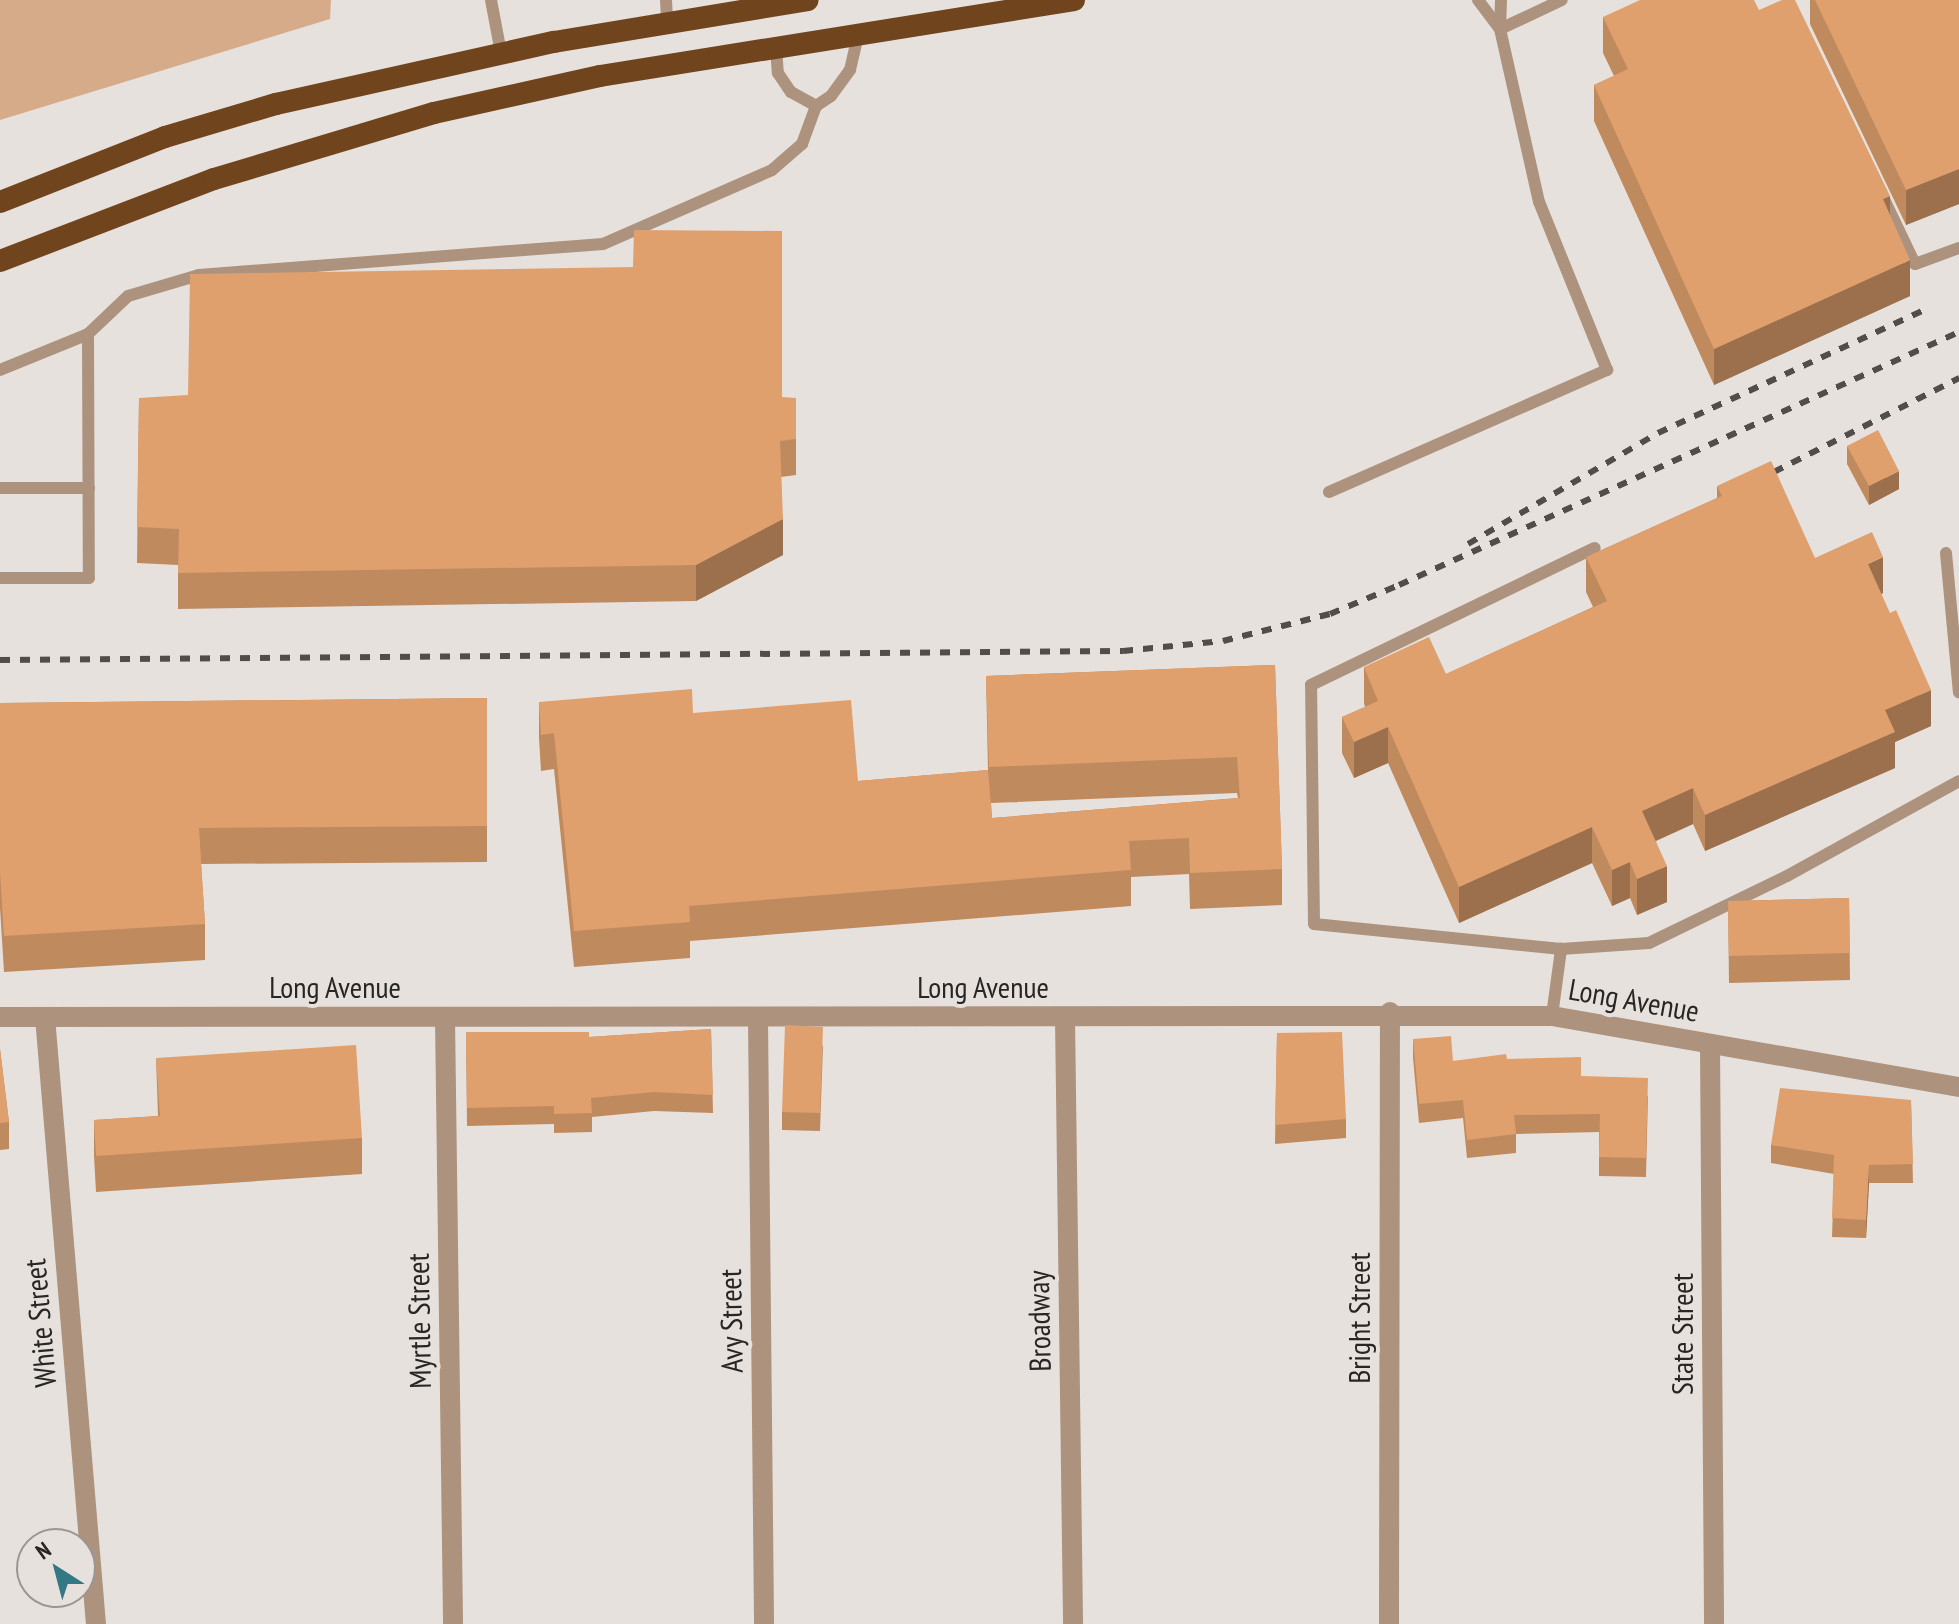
<!DOCTYPE html>
<style>
body{margin:0}
#map{position:relative;width:1959px;height:1624px;overflow:hidden;background:#e7e1dd;font-family:"PT Sans Narrow",sans-serif}
div>[style]{position:absolute}
[style*='--x']{left:calc(var(--x)*1px);top:calc(var(--y)*1px);width:calc(var(--w)*1px);rotate:calc(var(--a)*1deg)}
.green>*{inset:0;background:#d6ab89}
.service>*{height:12px;margin:-6px;padding:0 6px;transform-origin:6px;border-radius:6px;background:#ad927d}
.minor>*{height:20px;margin:-10px;padding:0 10px;transform-origin:10px;border-radius:10px;background:#ad927d}
.trunk>*{height:22px;margin:-11px;padding:0 11px;transform-origin:11px;border-radius:11px;background:#70441c}
.rail>*{height:6px;margin-top:-3px;transform-origin:0;background:repeating-linear-gradient(90deg,#504d4b 0 10px,transparent 0 20px)}
.wall>*{inset:0;background:#c08a5f}
.shaded-wall>*{inset:0;background:#9c704d}
.building>*{inset:0;background:#dfa06e}
span{translate:-50% -50%;white-space:nowrap;text-align:center;line-height:1.15;-webkit-text-stroke:8px #e7e1dd;paint-order:stroke}
.street-label{font-size:30px;color:#282624}
.north{position:absolute;left:16px;top:1528px;width:80px;height:80px;box-sizing:border-box;background:#e7e1dd;border:2px solid #9b9693;border-radius:50%;rotate:324deg;font-size:22px;font-weight:700;line-height:32px;text-align:center;color:#282624}
.north::after{content:'';display:block;margin:auto;width:28px;height:36px;background:#327984;clip-path:polygon(50% 0,100% 100%,50% 72%,0 100%)}
</style>
<div id="map">
<div class="green">
<div style="clip-path:polygon(0 0,331px 0,330px 19px,0 120px)"></div>
</div>
<div class="service">
<div style="--x:491;--y:0;--w:54;--a:79.3"></div>
<div style="--x:666;--y:0;--w:22;--a:87"></div>
<div style="--x:1478;--y:0;--w:36;--a:53"></div>
<div style="--x:1500;--y:29;--w:68;--a:-25.1"></div>
<div style="--x:776;--y:47;--w:26;--a:86"></div>
<div style="--x:778;--y:73;--w:23;--a:56"></div>
<div style="--x:791;--y:92;--w:29;--a:29"></div>
<div style="--x:1883;--y:197;--w:74;--a:64.5"></div>
<div style="--x:1915;--y:264;--w:47;--a:-20"></div>
<div style="--x:88;--y:334;--w:55;--a:-43.5"></div>
<div style="--x:128;--y:296;--w:74;--a:-16.5"></div>
<div style="--x:199;--y:275;--w:405;--a:-4.4"></div>
<div style="--x:603;--y:244;--w:184;--a:-23.6"></div>
<div style="--x:772;--y:170;--w:40;--a:-41"></div>
<div style="--x:802;--y:144;--w:40;--a:-69.8"></div>
<div style="--x:816;--y:106;--w:18;--a:-34"></div>
<div style="--x:831;--y:96;--w:32;--a:-54"></div>
<div style="--x:850;--y:70;--w:37;--a:-77"></div>
<div style="--x:0;--y:370;--w:95;--a:-22.2"></div>
<div style="--x:88;--y:334;--w:244;--a:89.8"></div>
<div style="--x:89;--y:578;--w:89;--a:180"></div>
<div style="--x:0;--y:488;--w:89;--a:0"></div>
<div style="--x:1329;--y:492;--w:304;--a:-23.7"></div>
<div style="--x:1607;--y:370;--w:181;--a:-112"></div>
<div style="--x:1539;--y:202;--w:177;--a:-102.7"></div>
<div style="--x:1500;--y:29;--w:29;--a:-88"></div>
<div style="--x:1946;--y:553;--w:140;--a:84.7"></div>
<div style="--x:1561;--y:949;--w:88;--a:-3.9"></div>
<div style="--x:1649;--y:943;--w:153;--a:-25.9"></div>
<div style="--x:1787;--y:876;--w:196;--a:-28.9"></div>
<div style="--x:1552;--y:1016;--w:68;--a:-82.3"></div>
<div style="--x:1561;--y:949;--w:248;--a:-174.2"></div>
<div style="--x:1314;--y:924;--w:239;--a:-90.7"></div>
<div style="--x:1311;--y:685;--w:315;--a:-25.8"></div>
</div>
<div class="minor">
<div style="--x:0;--y:1017;--w:1552;--a:-0.04"></div>
<div style="--x:1552;--y:1016;--w:413;--a:9.9"></div>
<div style="--x:45;--y:1017;--w:609;--a:85.2"></div>
<div style="--x:445;--y:1017;--w:607;--a:89.24"></div>
<div style="--x:758;--y:1017;--w:607;--a:89.43"></div>
<div style="--x:1065;--y:1017;--w:607;--a:89.24"></div>
<div style="--x:1710;--y:1044;--w:580;--a:89.6"></div>
<div style="--x:1389;--y:1624;--w:612;--a:-89.91"></div>
</div>
<div class="trunk">
<div style="--x:0;--y:202;--w:177;--a:-21.5"></div>
<div style="--x:165;--y:137;--w:116;--a:-16.6"></div>
<div style="--x:276;--y:104;--w:285;--a:-12.6"></div>
<div style="--x:554;--y:42;--w:257;--a:-9.4"></div>
<div style="--x:0;--y:261;--w:229;--a:-21"></div>
<div style="--x:214;--y:179;--w:230;--a:-16.7"></div>
<div style="--x:434;--y:113;--w:170;--a:-12.6"></div>
<div style="--x:600;--y:76;--w:480;--a:-9.1"></div>
</div>
<div class="rail">
<div style="--x:1756;--y:481;--w:228;--a:-26.9"></div>
<div style="--x:1468;--y:544;--w:220;--a:-30.3"></div>
<div style="--x:1658;--y:433;--w:298;--a:-24.8"></div>
<div style="--x:0;--y:660;--w:1123;--a:-0.46"></div>
<div style="--x:1123;--y:651;--w:100;--a:-5.7"></div>
<div style="--x:1223;--y:641;--w:110;--a:-14.2"></div>
<div style="--x:1330;--y:614;--w:75;--a:-22.8"></div>
<div style="--x:1399;--y:585;--w:614;--a:-24.31"></div>
</div>
<div class="wall">
<div style="clip-path:polygon(1810px 0,1959px 0,1959px 204px,1906px 225px,1810px 24px)"></div>
<div style="clip-path:polygon(1759px 10px,1890px 215px,1910px 296px,1714px 385px,1594px 121px,1594px 85px,1614px 76px,1603px 53px,1603px 17px)"></div>
<div style="clip-path:polygon(139px 398px,796px 398px,796px 475px,781px 477px,783px 555px,696px 601px,178px 609px,178px 565px,137px 563px)"></div>
<div style="clip-path:polygon(1847px 446px,1899px 489px,1869px 505px,1847px 464px)"></div>
<div style="clip-path:polygon(1717px 486px,1815px 558px,1883px 593px,1881px 594px,1931px 726px,1895px 742px,1895px 768px,1705px 851px,1693px 824px,1656px 841px,1667px 902px,1637px 915px,1630px 898px,1612px 906px,1592px 863px,1459px 923px,1388px 763px,1354px 778px,1342px 753px,1342px 717px,1365px 707px,1364px 703px,1364px 667px,1446px 674px,1593px 607px,1586px 592px,1586px 557px,1717px 498px)"></div>
<div style="clip-path:polygon(evenodd,1275px 665px,1282px 869px,1282px 905px,1190px 909px,1189px 874px,1131px 877px,1131px 906px,690px 941px,690px 958px,574px 967px,554px 769px,541px 771px,539px 738px,539px 702px,693px 713px,858px 781px,988px 770px,986px 676px,1275px 665px,1237px 793px,1238px 798px,992px 818px,991px 803px,1237px 793px)"></div>
<div style="clip-path:polygon(487px 698px,487px 862px,201px 864px,205px 924px,205px 960px,4px 972px,0 908px,0 703px)"></div>
<div style="clip-path:polygon(1849px 898px,1850px 980px,1729px 983px,1728px 901px)"></div>
<div style="clip-path:polygon(711px 1029px,713px 1113px,654px 1111px,592px 1117px,592px 1132px,554px 1133px,554px 1124px,467px 1126px,466px 1032px,589px 1037px)"></div>
<div style="clip-path:polygon(1277px 1033px,1346px 1119px,1346px 1138px,1275px 1144px)"></div>
<div style="clip-path:polygon(1413px 1039px,1453px 1061px,1507px 1059px,1581px 1076px,1648px 1096px,1646px 1177px,1599px 1176px,1599px 1132px,1516px 1134px,1516px 1153px,1467px 1158px,1463px 1118px,1419px 1123px,1413px 1058px)"></div>
<div style="clip-path:polygon(823px 1045px,820px 1131px,782px 1130px,782px 1112px)"></div>
<div style="clip-path:polygon(0 1049px,9px 1122px,9px 1149px,0 1150px)"></div>
<div style="clip-path:polygon(156px 1058px,362px 1138px,362px 1174px,96px 1192px,94px 1156px,94px 1120px,158px 1116px)"></div>
<div style="clip-path:polygon(1911px 1100px,1913px 1183px,1869px 1183px,1866px 1238px,1832px 1237px,1834px 1174px,1771px 1163px,1771px 1145px)"></div>
</div>
<div class="shaded-wall">
<div style="clip-path:polygon(1959px 169px,1959px 204px,1906px 225px,1906px 190px)"></div>
<div style="clip-path:polygon(1890px 196px,1890px 232px,1883px 199px)"></div>
<div style="clip-path:polygon(1910px 260px,1910px 296px,1714px 385px,1714px 349px)"></div>
<div style="clip-path:polygon(1899px 471px,1899px 489px,1869px 505px,1869px 486px)"></div>
<div style="clip-path:polygon(783px 519px,783px 555px,696px 601px,696px 565px)"></div>
<div style="clip-path:polygon(1883px 557px,1883px 593px,1868px 600px,1868px 564px)"></div>
<div style="clip-path:polygon(1931px 690px,1931px 726px,1895px 742px,1895px 768px,1705px 851px,1705px 815px,1885px 710px)"></div>
<div style="clip-path:polygon(1388px 727px,1388px 763px,1354px 778px,1354px 742px)"></div>
<div style="clip-path:polygon(1693px 788px,1693px 824px,1642px 847px,1642px 811px)"></div>
<div style="clip-path:polygon(1592px 827px,1592px 863px,1459px 923px,1459px 887px)"></div>
<div style="clip-path:polygon(1630px 862px,1630px 898px,1612px 906px,1612px 870px)"></div>
<div style="clip-path:polygon(1667px 866px,1667px 902px,1637px 915px,1637px 879px)"></div>
<div style="clip-path:polygon(1869px 1165px,1869px 1183px,1866px 1238px,1866px 1220px)"></div>
</div>
<div class="building">
<div style="clip-path:polygon(1640px 0,1754px 0,1759px 10px,1782px 0,1795px 0,1890px 196px,1883px 199px,1910px 260px,1714px 349px,1594px 85px,1628px 69px,1603px 17px)"></div>
<div style="clip-path:polygon(1815px 0,1959px 0,1959px 169px,1906px 190px)"></div>
<div style="clip-path:polygon(634px 230px,782px 231px,782px 397px,796px 398px,796px 439px,780px 441px,783px 519px,696px 565px,178px 573px,179px 529px,137px 527px,139px 398px,188px 395px,190px 274px,633px 267px)"></div>
<div style="clip-path:polygon(1878px 430px,1899px 471px,1869px 486px,1847px 446px)"></div>
<div style="clip-path:polygon(1771px 461px,1815px 558px,1872px 532px,1883px 557px,1868px 564px,1890px 613px,1896px 610px,1931px 690px,1885px 710px,1895px 732px,1705px 815px,1693px 788px,1642px 811px,1667px 866px,1637px 879px,1630px 862px,1612px 870px,1592px 827px,1459px 887px,1388px 727px,1354px 742px,1342px 717px,1378px 701px,1364px 667px,1429px 637px,1446px 674px,1607px 601px,1586px 557px,1722px 496px,1717px 486px)"></div>
<div style="clip-path:polygon(1275px 665px,1282px 869px,1190px 873px,1189px 838px,1129px 841px,1131px 870px,689px 906px,690px 922px,574px 931px,554px 733px,541px 735px,539px 702px,692px 689px,693px 713px,851px 700px,858px 781px,988px 770px,992px 818px,1240px 798px,1237px 757px,989px 767px,986px 676px)"></div>
<div style="clip-path:polygon(487px 698px,487px 826px,199px 828px,205px 924px,4px 936px,0 872px,0 703px)"></div>
<div style="clip-path:polygon(1849px 898px,1850px 953px,1729px 956px,1728px 901px)"></div>
<div style="clip-path:polygon(785px 1025px,823px 1027px,820px 1113px,782px 1112px)"></div>
<div style="clip-path:polygon(711px 1029px,713px 1095px,654px 1092px,591px 1098px,592px 1113px,554px 1114px,554px 1106px,467px 1108px,466px 1032px,589px 1032px,589px 1037px)"></div>
<div style="clip-path:polygon(1342px 1032px,1346px 1119px,1275px 1125px,1277px 1033px)"></div>
<div style="clip-path:polygon(1451px 1036px,1453px 1061px,1506px 1054px,1507px 1059px,1581px 1057px,1581px 1076px,1648px 1078px,1646px 1158px,1599px 1157px,1600px 1114px,1514px 1115px,1516px 1134px,1467px 1140px,1463px 1100px,1419px 1104px,1413px 1039px)"></div>
<div style="clip-path:polygon(356px 1045px,362px 1138px,96px 1156px,94px 1120px,160px 1116px,156px 1058px)"></div>
<div style="clip-path:polygon(0 1049px,9px 1122px,0 1123px)"></div>
<div style="clip-path:polygon(1780px 1088px,1911px 1100px,1913px 1164px,1869px 1165px,1866px 1220px,1832px 1218px,1834px 1155px,1771px 1145px)"></div>
</div>
<div class="street-label">
<span style="left:335px;top:987px">Long Avenue</span>
<span style="left:983px;top:987px">Long Avenue</span>
<span style="left:1634px;top:1000px;rotate:10deg">Long Avenue</span>
<span style="left:1359px;top:1318px;rotate:-90deg">Bright Street</span>
<span style="left:419px;top:1321px;rotate:-91deg">Myrtle Street</span>
<span style="left:731px;top:1321px;rotate:-91deg">Avy Street</span>
<span style="left:1039px;top:1321px;rotate:-91deg">Broadway</span>
<span style="left:40px;top:1323px;rotate:-95deg">White Street</span>
<span style="left:1682px;top:1334px;rotate:-90deg">State Street</span>
</div>
<div class="north">N</div>
</div>
